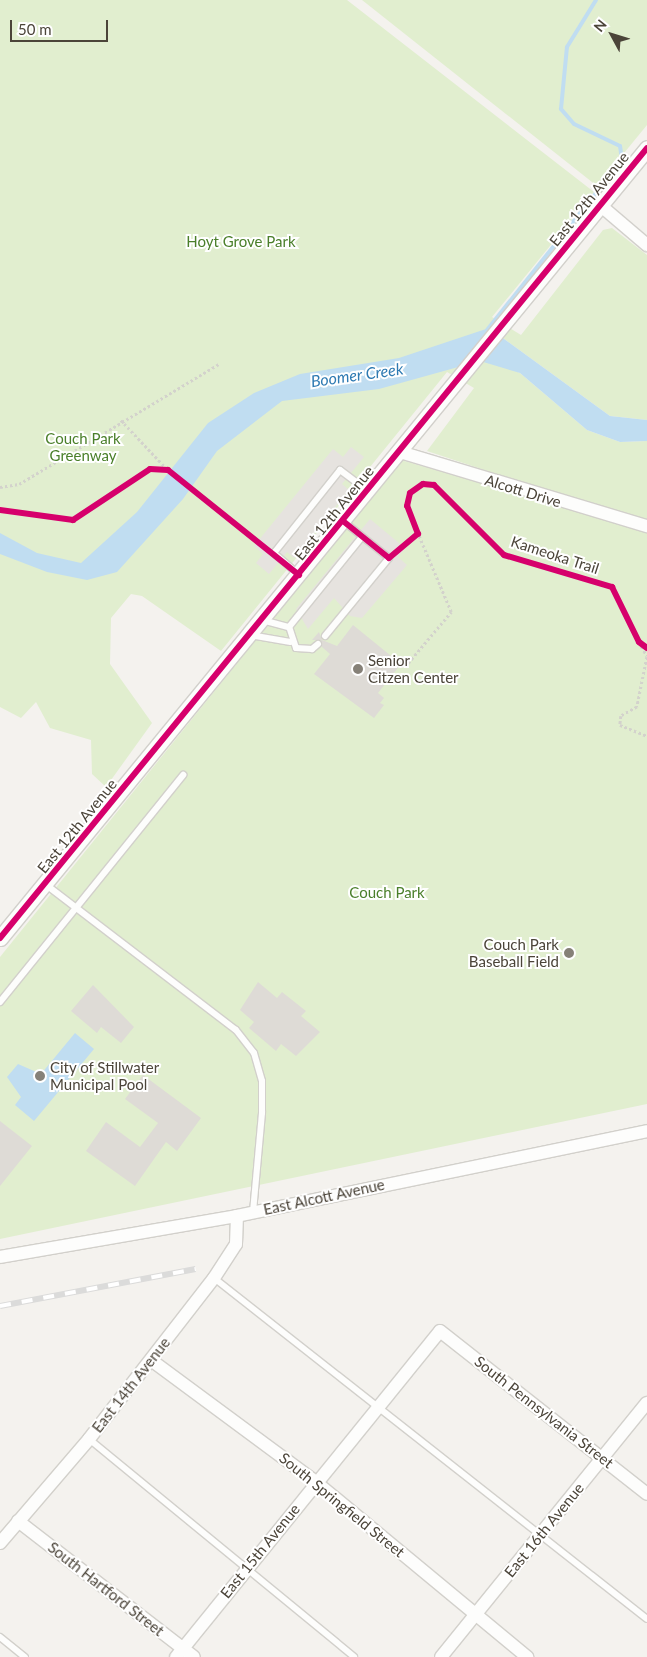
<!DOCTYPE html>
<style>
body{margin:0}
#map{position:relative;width:647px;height:1657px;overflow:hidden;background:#f4f2ee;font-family:Lato,sans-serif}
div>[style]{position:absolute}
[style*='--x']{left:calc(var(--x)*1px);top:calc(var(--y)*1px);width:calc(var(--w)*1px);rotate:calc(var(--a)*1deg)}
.green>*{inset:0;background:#e1eecf}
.parking>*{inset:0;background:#e6e3df}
.water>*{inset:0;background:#c0ddf1}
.stream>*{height:4px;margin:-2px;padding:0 2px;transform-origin:2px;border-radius:2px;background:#c0ddf1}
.building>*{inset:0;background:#dedbd6}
.path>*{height:2.5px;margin-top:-1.25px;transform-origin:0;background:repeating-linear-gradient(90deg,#d3d2cc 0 2.5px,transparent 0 5px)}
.roads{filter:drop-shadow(1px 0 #d2d0cb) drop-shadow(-1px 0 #d2d0cb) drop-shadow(0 1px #d2d0cb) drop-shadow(0 -1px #d2d0cb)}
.service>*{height:6px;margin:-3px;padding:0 3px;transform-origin:3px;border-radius:3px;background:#fdfdfc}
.minor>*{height:12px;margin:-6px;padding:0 6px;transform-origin:6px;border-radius:6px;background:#fdfdfc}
.tertiary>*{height:15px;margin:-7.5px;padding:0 7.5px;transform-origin:7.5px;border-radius:7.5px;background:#fdfdfc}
.rail>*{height:5.5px;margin-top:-2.75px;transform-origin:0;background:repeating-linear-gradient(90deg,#fff 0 11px,#dbdbda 0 22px);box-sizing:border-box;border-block:1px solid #dbdbda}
.cycleway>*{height:6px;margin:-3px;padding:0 3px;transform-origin:3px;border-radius:3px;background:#d6006c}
.dots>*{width:14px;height:14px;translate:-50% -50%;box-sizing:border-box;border:2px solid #fff;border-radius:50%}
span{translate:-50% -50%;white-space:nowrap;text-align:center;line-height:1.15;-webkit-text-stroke:4px #fff;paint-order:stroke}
.street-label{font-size:15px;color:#4b4439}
.park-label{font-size:15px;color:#4a7f2a}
.poi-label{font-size:15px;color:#4b4439}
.left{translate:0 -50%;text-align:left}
.right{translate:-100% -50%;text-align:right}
.water-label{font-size:16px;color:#2e7ab2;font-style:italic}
.north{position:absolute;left:587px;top:10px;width:50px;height:50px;-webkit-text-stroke:4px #fff;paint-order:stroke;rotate:309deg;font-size:14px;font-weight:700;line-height:20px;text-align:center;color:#4b4439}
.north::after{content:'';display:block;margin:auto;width:18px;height:22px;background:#4b4439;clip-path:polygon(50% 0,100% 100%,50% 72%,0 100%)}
.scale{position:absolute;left:10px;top:20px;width:98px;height:22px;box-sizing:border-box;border:2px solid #4b4439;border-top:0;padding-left:6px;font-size:15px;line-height:18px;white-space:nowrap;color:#4b4439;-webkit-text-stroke:4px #fff;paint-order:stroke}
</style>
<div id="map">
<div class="green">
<div style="clip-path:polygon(0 0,347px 0,594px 192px,492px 317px,521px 335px,603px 230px,612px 228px,647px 255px,647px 420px,610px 416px,489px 328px,449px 369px,480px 361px,496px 363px,520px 373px,587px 430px,620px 442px,647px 441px,647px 524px,427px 451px,474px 388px,447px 372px,221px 651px,142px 596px,131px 594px,111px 618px,110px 664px,152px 723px,106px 787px,92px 774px,91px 740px,50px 728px,36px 702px,21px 718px,0 707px)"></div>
<div style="clip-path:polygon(362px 0,647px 0,647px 125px,597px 186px)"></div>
<div style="clip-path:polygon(401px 460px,647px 531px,647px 1104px,0 1239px,0 957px)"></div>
</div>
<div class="parking">
<div style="clip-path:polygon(351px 447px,364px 457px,342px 484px,349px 490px,294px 558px,287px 552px,269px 574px,256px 563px,263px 554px,254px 546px,333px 449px,343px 457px)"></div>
<div style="clip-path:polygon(370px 519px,405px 548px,398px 557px,407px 565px,362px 618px,350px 616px,334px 598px,308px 629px,296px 609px)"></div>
</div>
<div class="water">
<div style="clip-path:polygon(489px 328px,610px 416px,647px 420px,647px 441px,620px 442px,587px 430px,520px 373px,480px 361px,379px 389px,282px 401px,217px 451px,183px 499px,117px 572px,87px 580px,47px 572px,0 554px,0 533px,37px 553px,81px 563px,137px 512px,208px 423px,254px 393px,300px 374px,399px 358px)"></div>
<div style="clip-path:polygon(75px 1033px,94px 1049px,34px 1121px,15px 1105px,21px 1097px,7px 1077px,18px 1064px,41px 1074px)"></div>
</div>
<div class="stream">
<div style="--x:487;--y:330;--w:217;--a:-51.5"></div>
<div style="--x:622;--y:160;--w:14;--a:-98"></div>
<div style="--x:620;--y:146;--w:51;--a:-154.4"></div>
<div style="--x:574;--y:124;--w:20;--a:-131"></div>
<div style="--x:561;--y:109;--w:62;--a:-84.5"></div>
<div style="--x:567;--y:47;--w:55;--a:-58.3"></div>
</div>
<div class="building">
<div style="clip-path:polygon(353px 625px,401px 664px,378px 693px,384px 698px,380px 703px,384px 705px,374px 718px,314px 674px,330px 654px,322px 647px,321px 640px,312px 640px,319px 632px,322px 640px,337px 646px)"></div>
<div style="clip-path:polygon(258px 982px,277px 998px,282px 992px,306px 1011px,301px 1016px,320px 1032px,296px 1056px,281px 1044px,276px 1051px,249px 1028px,254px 1022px,240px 1010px)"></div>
<div style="clip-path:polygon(93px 985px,134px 1027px,121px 1043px,101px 1027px,97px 1033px,71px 1011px)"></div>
<div style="clip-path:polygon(143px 1075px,201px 1118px,177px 1151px,166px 1142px,135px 1186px,86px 1151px,106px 1122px,140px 1147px,158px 1123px,125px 1099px)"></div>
<div style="clip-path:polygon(0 1121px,32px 1146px,0 1186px)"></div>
</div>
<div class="path">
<div style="--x:121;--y:420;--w:69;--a:46.8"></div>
<div style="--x:0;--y:487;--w:19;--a:-9"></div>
<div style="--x:19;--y:484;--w:233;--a:-31"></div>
<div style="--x:639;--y:642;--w:16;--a:60"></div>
<div style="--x:647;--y:657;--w:51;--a:101.3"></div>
<div style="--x:637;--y:707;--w:18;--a:151"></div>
<div style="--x:621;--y:716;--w:9;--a:96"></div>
<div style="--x:620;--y:725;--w:29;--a:22"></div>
<div style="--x:408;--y:663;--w:67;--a:-49.9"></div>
<div style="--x:451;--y:612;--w:85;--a:-112.9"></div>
</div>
<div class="roads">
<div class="service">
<div style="--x:298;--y:574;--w:32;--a:-139"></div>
<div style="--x:274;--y:553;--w:106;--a:-51.5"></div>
<div style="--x:340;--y:470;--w:34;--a:37"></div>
<div style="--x:262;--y:620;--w:28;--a:15"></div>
<div style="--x:250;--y:635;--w:41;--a:9.9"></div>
<div style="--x:325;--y:636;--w:101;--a:-50.6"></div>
<div style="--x:389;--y:558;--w:59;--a:-141.2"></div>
<div style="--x:318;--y:644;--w:8;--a:140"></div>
<div style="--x:312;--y:649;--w:16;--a:-176"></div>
<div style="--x:296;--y:648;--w:22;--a:-108"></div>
<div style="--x:289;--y:627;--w:116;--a:-51"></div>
<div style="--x:45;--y:884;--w:240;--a:37.4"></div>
<div style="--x:236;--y:1030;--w:29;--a:52"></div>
<div style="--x:254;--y:1053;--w:29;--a:74"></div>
<div style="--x:262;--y:1081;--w:32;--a:90"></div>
<div style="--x:262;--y:1113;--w:99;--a:95.2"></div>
<div style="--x:0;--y:1002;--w:292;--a:-51.1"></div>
<div style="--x:214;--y:1278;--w:551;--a:38.22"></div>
<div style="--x:89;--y:1439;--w:343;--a:39.4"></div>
<div style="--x:0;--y:1637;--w:32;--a:39"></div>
</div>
<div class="minor">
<div style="--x:600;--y:205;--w:62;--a:40.4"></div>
<div style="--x:400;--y:452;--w:258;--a:16.7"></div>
<div style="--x:0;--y:1257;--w:241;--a:-9.8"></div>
<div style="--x:237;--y:1216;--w:419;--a:-11.7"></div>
<div style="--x:151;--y:1360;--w:207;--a:36.5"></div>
<div style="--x:317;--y:1483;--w:273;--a:39.6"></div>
<div style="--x:18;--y:1521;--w:222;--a:37.7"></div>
<div style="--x:0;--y:1543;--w:137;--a:-49.4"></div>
<div style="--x:89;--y:1439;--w:204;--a:-52.2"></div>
<div style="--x:214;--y:1278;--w:40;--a:-57.1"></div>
<div style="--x:236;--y:1244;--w:28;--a:-88"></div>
<div style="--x:176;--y:1657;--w:419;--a:-51"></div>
<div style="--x:440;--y:1331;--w:263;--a:38.2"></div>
<div style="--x:441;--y:1657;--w:327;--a:-51"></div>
</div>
<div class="tertiary">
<div style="--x:0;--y:938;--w:1021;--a:-50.68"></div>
</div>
</div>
<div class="rail">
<div style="--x:0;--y:1306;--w:199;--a:-10.7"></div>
</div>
<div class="cycleway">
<div style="--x:0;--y:510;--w:74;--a:7.8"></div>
<div style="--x:73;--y:520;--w:92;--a:-33.5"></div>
<div style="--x:150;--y:469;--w:18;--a:3"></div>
<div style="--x:168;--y:470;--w:168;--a:38.7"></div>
<div style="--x:343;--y:521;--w:59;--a:38.8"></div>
<div style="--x:389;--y:558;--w:38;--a:-40"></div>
<div style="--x:418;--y:534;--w:30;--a:-111"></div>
<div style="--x:407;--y:506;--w:13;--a:-77"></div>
<div style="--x:410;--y:493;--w:16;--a:-35"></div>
<div style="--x:423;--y:484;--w:11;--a:5"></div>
<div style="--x:434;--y:485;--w:99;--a:45"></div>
<div style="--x:504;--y:555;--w:113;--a:16.5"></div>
<div style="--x:612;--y:587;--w:61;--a:63.9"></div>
<div style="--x:639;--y:642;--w:10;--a:37"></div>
<div style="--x:0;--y:938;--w:1021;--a:-50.68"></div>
</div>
<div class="dots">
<div style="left:358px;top:669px;background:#868178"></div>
<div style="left:569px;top:953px;background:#868178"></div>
<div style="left:40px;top:1076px;background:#868178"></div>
</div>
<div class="street-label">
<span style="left:589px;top:199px;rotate:-51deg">East 12th Avenue</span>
<span style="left:523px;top:491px;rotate:17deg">Alcott Drive</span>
<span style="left:334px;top:513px;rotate:-51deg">East 12th Avenue</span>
<span style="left:555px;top:555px;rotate:18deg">Kameoka Trail</span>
<span style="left:77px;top:826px;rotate:-51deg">East 12th Avenue</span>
<span style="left:324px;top:1197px;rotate:-12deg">East Alcott Avenue</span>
<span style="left:131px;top:1385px;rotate:-52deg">East 14th Avenue</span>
<span style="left:544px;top:1412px;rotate:38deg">South Pennsylvania Street</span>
<span style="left:342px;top:1505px;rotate:39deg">South Springfield Street</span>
<span style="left:544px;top:1530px;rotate:-51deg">East 16th Avenue</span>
<span style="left:260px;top:1551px;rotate:-51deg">East 15th Avenue</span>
<span style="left:106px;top:1589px;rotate:38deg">South Hartford Street</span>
</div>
<div class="park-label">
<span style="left:241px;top:242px">Hoyt Grove Park</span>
<span style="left:83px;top:447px">Couch Park<br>Greenway</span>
<span style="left:387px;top:893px">Couch Park</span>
</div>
<div class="poi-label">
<span class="left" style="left:368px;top:669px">Senior<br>Citzen Center</span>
<span class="right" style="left:559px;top:953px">Couch Park<br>Baseball Field</span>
<span class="left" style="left:50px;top:1076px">City of Stillwater<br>Municipal Pool</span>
</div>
<div class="water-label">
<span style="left:357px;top:375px;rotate:-8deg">Boomer Creek</span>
</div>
<div class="north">N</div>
<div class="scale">50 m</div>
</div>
